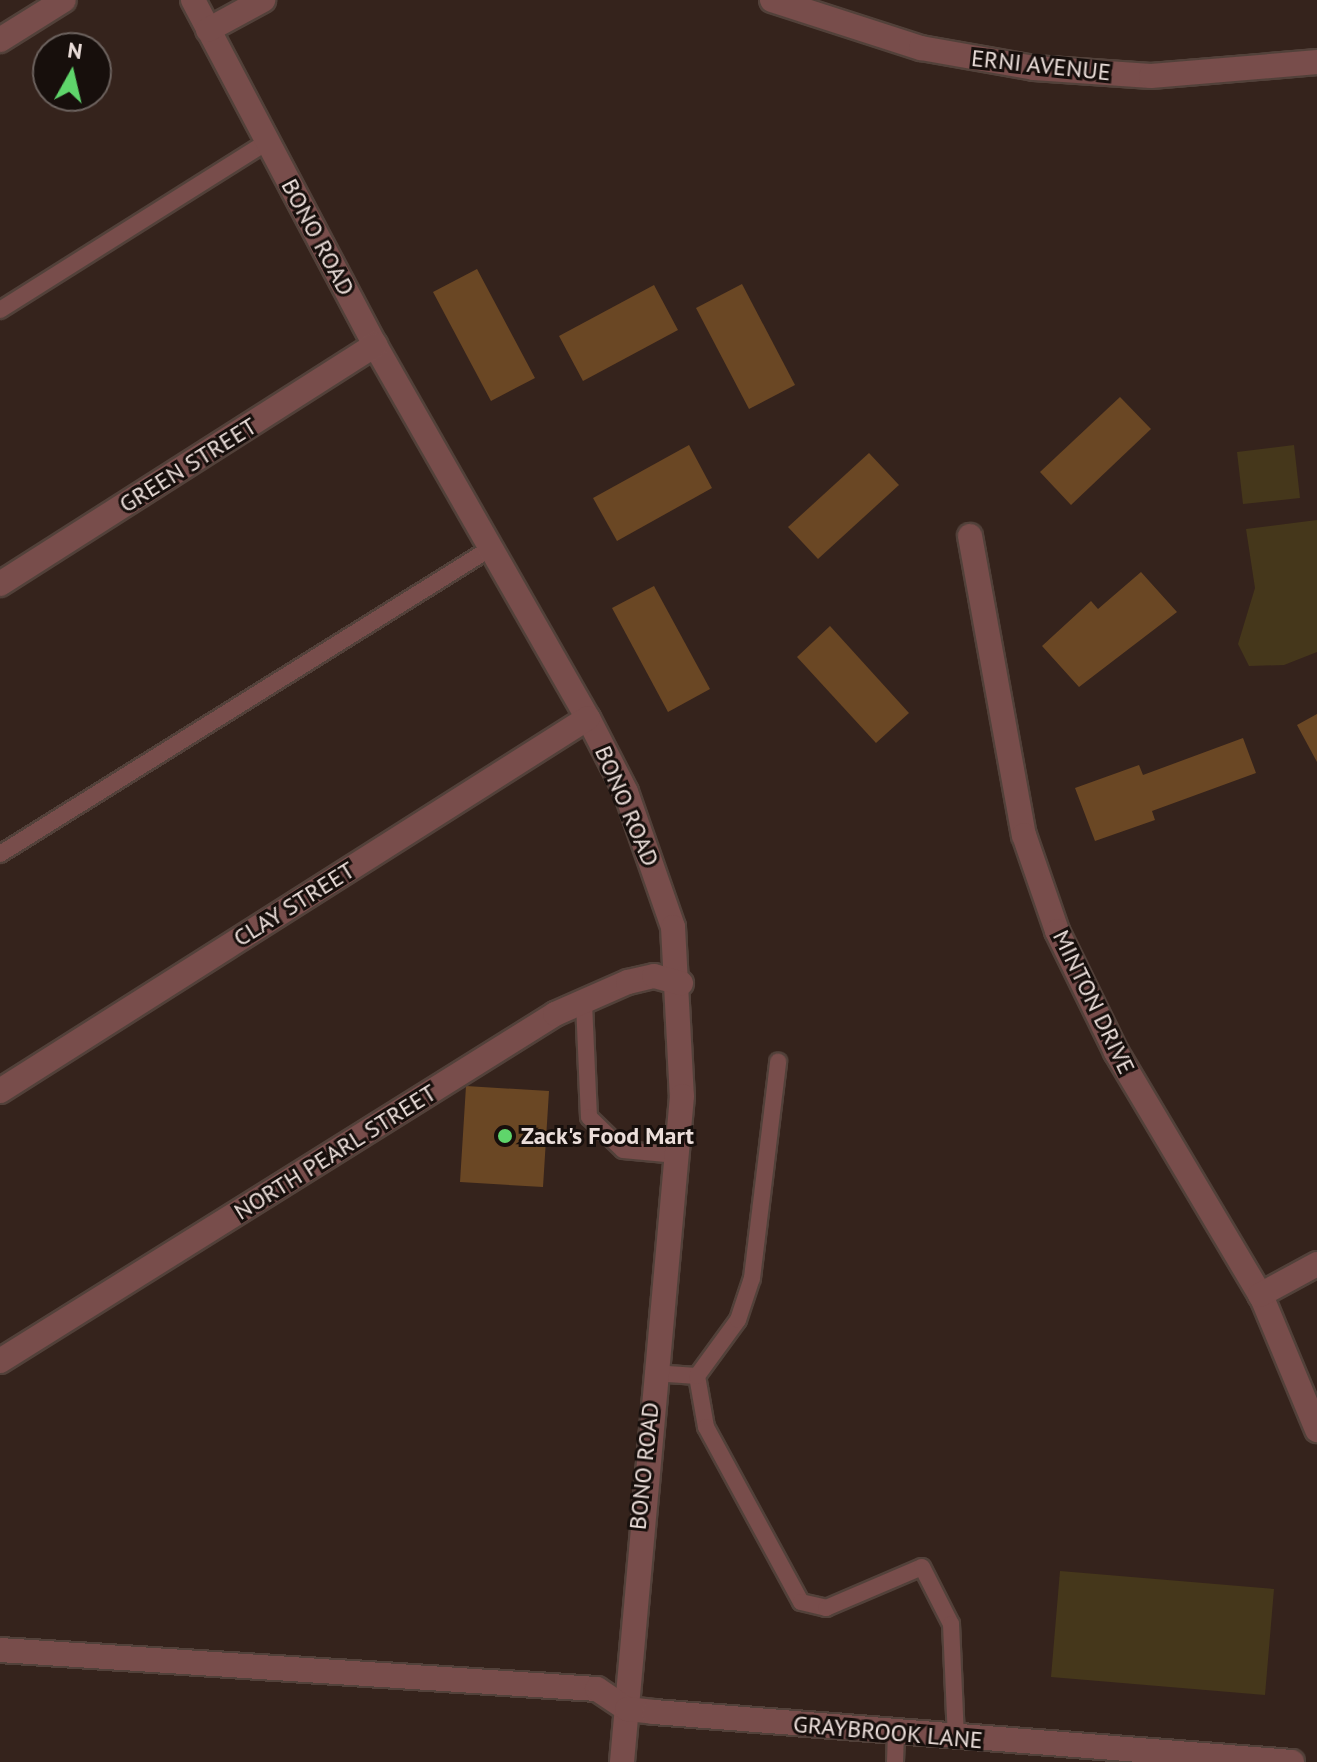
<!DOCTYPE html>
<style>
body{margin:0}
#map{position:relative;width:1317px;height:1762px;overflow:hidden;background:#35231c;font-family:"PT Sans",sans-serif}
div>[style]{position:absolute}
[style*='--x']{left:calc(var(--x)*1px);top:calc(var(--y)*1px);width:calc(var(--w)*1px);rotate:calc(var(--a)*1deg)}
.green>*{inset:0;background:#45371b}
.building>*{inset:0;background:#6a4724}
.roads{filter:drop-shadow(2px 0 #52413a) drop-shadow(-2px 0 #52413a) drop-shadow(0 2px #52413a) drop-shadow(0 -2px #52413a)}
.lane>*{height:16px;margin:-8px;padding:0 8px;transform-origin:8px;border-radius:8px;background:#784d4b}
.street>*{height:24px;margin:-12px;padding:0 12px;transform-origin:12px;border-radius:12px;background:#784d4b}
.dots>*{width:22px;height:22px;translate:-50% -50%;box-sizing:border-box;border:4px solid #170f0c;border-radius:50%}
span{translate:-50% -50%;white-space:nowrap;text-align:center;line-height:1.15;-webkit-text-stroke:6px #170f0c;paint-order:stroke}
.street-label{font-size:24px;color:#ebdeda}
.poi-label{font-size:24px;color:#ebdeda;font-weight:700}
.left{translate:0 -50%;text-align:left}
.north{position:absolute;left:32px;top:32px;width:80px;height:80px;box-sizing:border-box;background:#170f0c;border:2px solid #6c625e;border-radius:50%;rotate:8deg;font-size:22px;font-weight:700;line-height:32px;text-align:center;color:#ebdeda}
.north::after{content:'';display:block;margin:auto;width:28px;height:36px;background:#5fd56b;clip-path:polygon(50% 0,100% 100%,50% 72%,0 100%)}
</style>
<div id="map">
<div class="green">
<div style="clip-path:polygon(1294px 445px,1300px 498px,1243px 504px,1237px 452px)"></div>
<div style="clip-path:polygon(1317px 520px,1317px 652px,1284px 665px,1249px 666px,1238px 644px,1255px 588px,1246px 529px)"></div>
<div style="clip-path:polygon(1060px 1571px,1274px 1589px,1265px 1695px,1051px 1677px)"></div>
</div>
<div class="building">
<div style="clip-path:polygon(477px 269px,535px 378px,491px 401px,433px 292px)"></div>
<div style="clip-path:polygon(742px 284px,795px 385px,749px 409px,696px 308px)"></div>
<div style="clip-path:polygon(654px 285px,678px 330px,583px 381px,559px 336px)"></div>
<div style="clip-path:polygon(1120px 397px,1151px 429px,1071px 505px,1040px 472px)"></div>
<div style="clip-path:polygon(689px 445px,712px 488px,617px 541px,593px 498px)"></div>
<div style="clip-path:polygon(869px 453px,899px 485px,818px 559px,788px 527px)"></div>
<div style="clip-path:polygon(1141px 572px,1177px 612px,1079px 687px,1042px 646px,1091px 601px,1098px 609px)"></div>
<div style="clip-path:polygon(654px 586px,710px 689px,668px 712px,612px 608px)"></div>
<div style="clip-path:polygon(830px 626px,909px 713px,876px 743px,797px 657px)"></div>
<div style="clip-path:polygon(1317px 714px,1317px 762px,1297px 725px)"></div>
<div style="clip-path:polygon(1243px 738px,1256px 773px,1152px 811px,1155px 820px,1095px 841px,1075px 788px,1139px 765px,1143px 775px)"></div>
<div style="clip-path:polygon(466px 1086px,549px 1091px,543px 1187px,460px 1182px)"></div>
</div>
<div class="roads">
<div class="lane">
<div style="--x:0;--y:310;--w:315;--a:-32.2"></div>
<div style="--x:0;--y:854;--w:579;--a:-31.93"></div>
<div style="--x:584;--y:1003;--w:114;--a:87.5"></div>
<div style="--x:589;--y:1117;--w:47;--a:44.1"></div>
<div style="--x:623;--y:1150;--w:54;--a:5.3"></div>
<div style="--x:653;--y:1373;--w:44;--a:3.9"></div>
<div style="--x:697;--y:1376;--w:52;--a:80"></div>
<div style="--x:706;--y:1427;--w:199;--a:61.5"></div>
<div style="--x:801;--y:1602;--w:26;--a:13"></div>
<div style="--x:826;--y:1608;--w:104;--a:-23.1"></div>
<div style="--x:922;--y:1567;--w:64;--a:63"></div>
<div style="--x:951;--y:1624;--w:114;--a:87.5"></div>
<div style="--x:697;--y:1376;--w:69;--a:-53.8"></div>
<div style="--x:738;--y:1320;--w:44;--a:-71.6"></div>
<div style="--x:752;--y:1278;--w:218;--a:-83.1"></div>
<div style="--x:895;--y:1762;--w:29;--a:-88"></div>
</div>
<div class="street">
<div style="--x:193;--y:0;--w:390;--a:62.2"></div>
<div style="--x:375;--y:345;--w:430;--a:60.3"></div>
<div style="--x:588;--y:718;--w:83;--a:62.8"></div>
<div style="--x:626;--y:792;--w:143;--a:70.8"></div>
<div style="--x:673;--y:927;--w:169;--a:87"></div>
<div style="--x:682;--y:1096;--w:669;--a:95.15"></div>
<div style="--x:772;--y:0;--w:157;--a:17.9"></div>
<div style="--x:921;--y:48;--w:115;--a:10"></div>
<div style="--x:1034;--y:68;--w:117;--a:3.9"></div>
<div style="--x:1151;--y:76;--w:167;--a:-4.8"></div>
<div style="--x:208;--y:30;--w:63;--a:-28.6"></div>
<div style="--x:0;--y:40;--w:75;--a:-32"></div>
<div style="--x:970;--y:536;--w:304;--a:79.8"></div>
<div style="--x:1024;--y:835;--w:102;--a:71"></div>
<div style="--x:1057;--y:931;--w:135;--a:64"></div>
<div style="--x:1116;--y:1052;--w:288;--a:59.3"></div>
<div style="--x:1263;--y:1300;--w:141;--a:67.4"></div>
<div style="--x:0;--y:584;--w:445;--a:-32.5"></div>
<div style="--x:0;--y:1091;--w:696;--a:-32.39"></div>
<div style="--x:1260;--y:1295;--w:65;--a:-28.5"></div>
<div style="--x:0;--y:1361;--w:655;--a:-32.01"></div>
<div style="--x:555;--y:1014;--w:80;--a:-23.7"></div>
<div style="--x:628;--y:982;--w:27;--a:-13"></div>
<div style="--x:654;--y:976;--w:28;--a:15"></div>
<div style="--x:0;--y:1650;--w:598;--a:3.74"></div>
<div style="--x:597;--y:1689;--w:36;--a:34"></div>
<div style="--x:627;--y:1709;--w:27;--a:6"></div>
<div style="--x:654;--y:1712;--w:640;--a:4.48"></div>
</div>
</div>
<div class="dots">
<div style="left:505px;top:1136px;background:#5fd56b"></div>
</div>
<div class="street-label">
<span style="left:1041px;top:65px;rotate:6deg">ERNI AVENUE</span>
<span style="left:318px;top:237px;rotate:62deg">BONO ROAD</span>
<span style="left:188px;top:465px;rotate:-32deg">GREEN STREET</span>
<span style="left:627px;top:806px;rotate:67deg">BONO ROAD</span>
<span style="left:294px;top:904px;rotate:-32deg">CLAY STREET</span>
<span style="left:1094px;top:1002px;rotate:64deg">MINTON DRIVE</span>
<span style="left:335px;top:1152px;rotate:-32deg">NORTH PEARL STREET</span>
<span style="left:644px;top:1466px;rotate:-84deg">BONO ROAD</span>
<span style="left:888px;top:1732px;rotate:5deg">GRAYBROOK LANE</span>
</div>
<div class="poi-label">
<span class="left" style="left:521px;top:1136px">Zack's Food Mart</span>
</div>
<div class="north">N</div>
</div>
